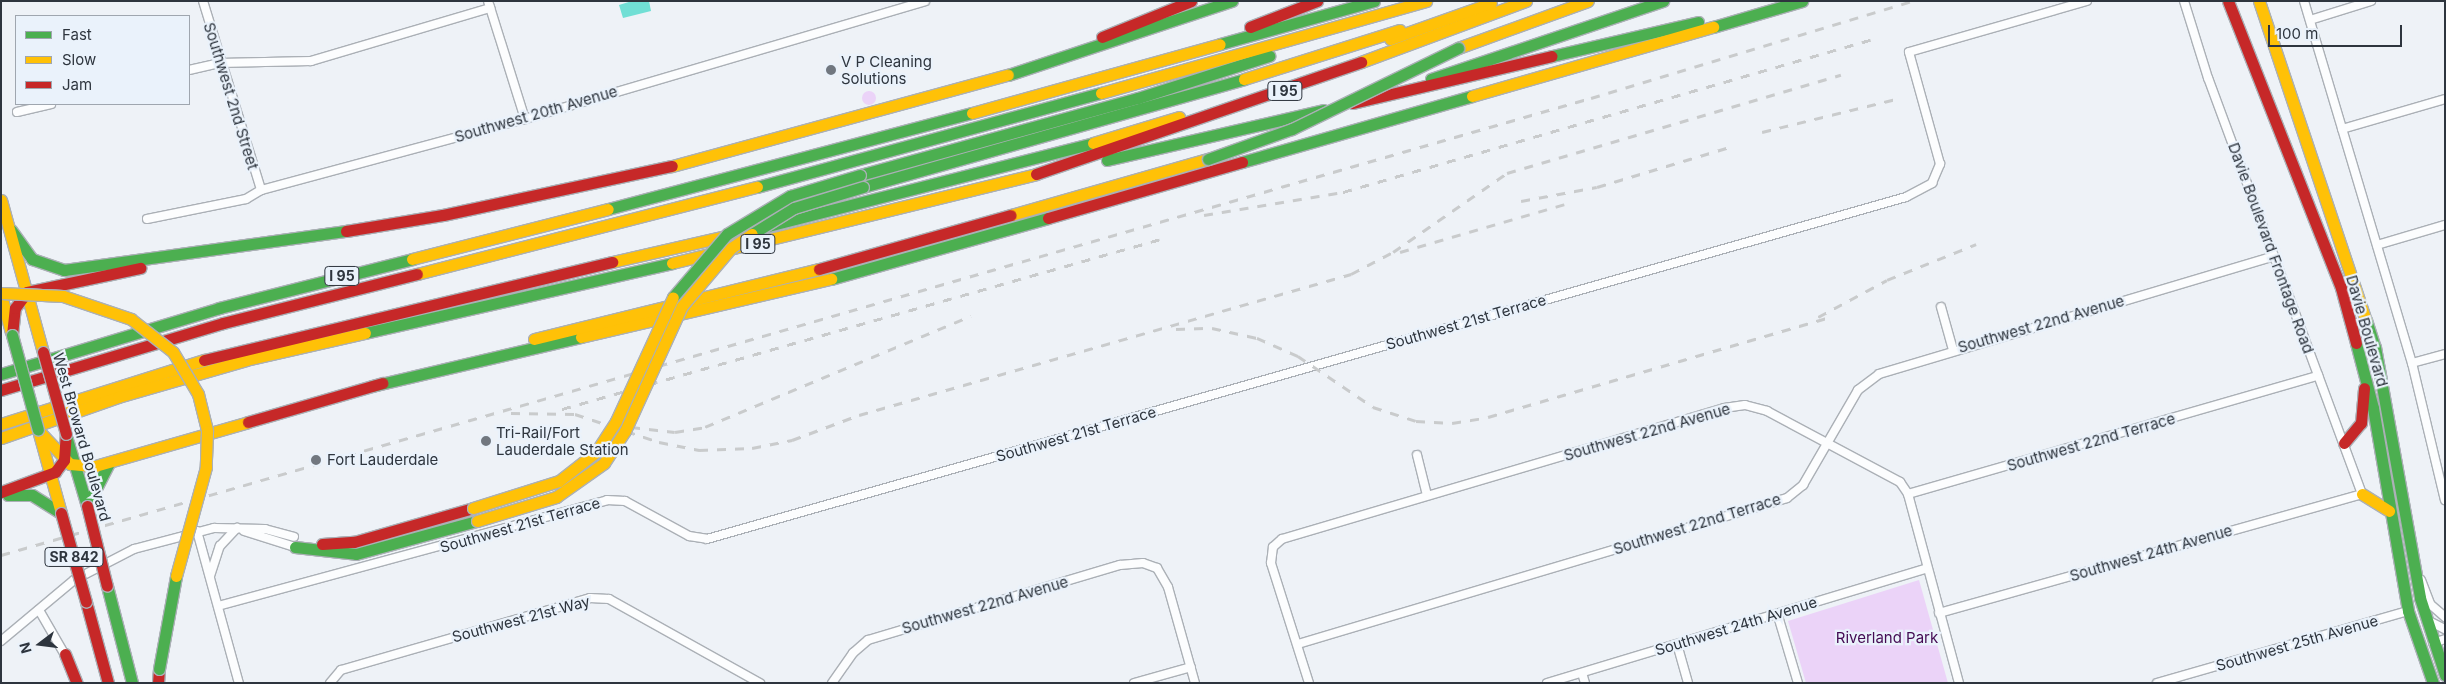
<!DOCTYPE html>
<style>
body{margin:0}
#map{position:relative;width:2446px;height:684px;overflow:hidden;background:#eef2f7;font-family:Inter,sans-serif}
div>[style]{position:absolute}
[style*='--x']{left:calc(var(--x)*1px);top:calc(var(--y)*1px);width:calc(var(--w)*1px);rotate:calc(var(--a)*1deg)}
.green>*{inset:0;background:#ebd3f8}
.round{border-radius:50%}
.water>*{inset:0;background:#71dfd5}
.roads{filter:drop-shadow(1px 0 #abb0b6) drop-shadow(-1px 0 #abb0b6) drop-shadow(0 1px #abb0b6) drop-shadow(0 -1px #abb0b6)}
.street>*{height:8px;margin:-4px;padding:0 4px;transform-origin:4px;border-radius:4px;background:#fcfdfe}
.fast>*{height:11px;margin:-5.5px;padding:0 5.5px;transform-origin:5.5px;border-radius:5.5px;background:#4caf50}
.slow>*{height:11px;margin:-5.5px;padding:0 5.5px;transform-origin:5.5px;border-radius:5.5px;background:#ffc107}
.jam>*{height:11px;margin:-5.5px;padding:0 5.5px;transform-origin:5.5px;border-radius:5.5px;background:#c62828}
.rail>*{height:2.5px;margin-top:-1.25px;transform-origin:0;background:repeating-linear-gradient(90deg,#c9cbcc 0 9px,transparent 0 18px)}
.bridges{filter:drop-shadow(1px 0 #abb0b6) drop-shadow(-1px 0 #abb0b6) drop-shadow(0 1px #abb0b6) drop-shadow(0 -1px #abb0b6)}
.fast-bridge>*{height:11px;margin:-5.5px;padding:0 5.5px;transform-origin:5.5px;border-radius:5.5px;background:#4caf50}
.slow-bridge>*{height:11px;margin:-5.5px;padding:0 5.5px;transform-origin:5.5px;border-radius:5.5px;background:#ffc107}
.jam-bridge>*{height:11px;margin:-5.5px;padding:0 5.5px;transform-origin:5.5px;border-radius:5.5px;background:#c62828}
.dots>*{width:14px;height:14px;translate:-50% -50%;box-sizing:border-box;border:2px solid #eaf2fb;border-radius:50%}
span{translate:-50% -50%;white-space:nowrap;text-align:center;line-height:1.15;-webkit-text-stroke:4.5px #eaf2fb;paint-order:stroke}
.shield-label span{padding:1px 4px;background:#eaf2fb;border:1px solid;border-radius:4px;-webkit-text-stroke-width:0}
.shield-label{font-size:14px;color:#2e353e;font-weight:700}
.poi-label{font-size:15px;color:#2e353e}
.left{translate:0 -50%;text-align:left}
.street-label{font-size:15px;color:#2e353e}
.park-label{font-size:15px;color:#440b53}
.frame{position:absolute;inset:0;border:2px solid #2e353e;pointer-events:none}
.legend{position:absolute;left:15px;top:15px;width:175px;height:90px;box-sizing:border-box;background:#eaf2fb;border:1px solid #9fa6af;margin:0;padding:6px 9px;list-style:none;font-size:15px;color:#2e353e}
.legend li{display:flex;align-items:center;gap:10px;height:25px}
.legend b{width:25px;border:1px solid #9fa6af}
.north{position:absolute;left:15px;top:619px;width:50px;height:50px;-webkit-text-stroke:4px #eaf2fb;paint-order:stroke;rotate:255deg;font-size:14px;font-weight:700;line-height:20px;text-align:center;color:#2e353e}
.north::after{content:'';display:block;margin:auto;width:18px;height:22px;background:#2e353e;clip-path:polygon(50% 0,100% 100%,50% 72%,0 100%)}
.scale{position:absolute;left:2268px;top:25px;width:134px;height:22px;box-sizing:border-box;border:2px solid #2e353e;border-top:0;padding-left:6px;font-size:15px;line-height:18px;white-space:nowrap;color:#2e353e;-webkit-text-stroke:4px #eaf2fb;paint-order:stroke}
</style>
<div id="map">
<div class="green">
<div class="round" style="left:862px;top:91px;width:14px;height:14px"></div>
<div style="clip-path:polygon(1919px 580px,1948px 683px,1806px 683px,1788px 621px)"></div>
</div>
<div class="water">
<div style="clip-path:polygon(632px 1px,649px 1px,651px 11px,623px 18px,619px 5px)"></div>
</div>
<div class="roads">
<div class="street">
<div style="--x:203;--y:1;--w:198;--a:72.9"></div>
<div style="--x:488;--y:1;--w:124;--a:72.6"></div>
<div style="--x:2304;--y:1;--w:378;--a:73.4"></div>
<div style="--x:2412;--y:363;--w:141;--a:76.5"></div>
<div style="--x:2310;--y:20;--w:64;--a:-17.3"></div>
<div style="--x:189;--y:70;--w:31;--a:-13"></div>
<div style="--x:219;--y:63;--w:92;--a:-1.2"></div>
<div style="--x:311;--y:61;--w:187;--a:-16.5"></div>
<div style="--x:17;--y:112;--w:35;--a:-13"></div>
<div style="--x:2342;--y:129;--w:107;--a:-16.2"></div>
<div style="--x:147;--y:219;--w:101;--a:-11.4"></div>
<div style="--x:246;--y:199;--w:17;--a:-31"></div>
<div style="--x:261;--y:190;--w:273;--a:-15.1"></div>
<div style="--x:525;--y:119;--w:417;--a:-16.4"></div>
<div style="--x:2377;--y:245;--w:71;--a:-16.4"></div>
<div style="--x:1941;--y:307;--w:45;--a:74.4"></div>
<div style="--x:2412;--y:363;--w:34;--a:-15"></div>
<div style="--x:1417;--y:455;--w:41;--a:76"></div>
<div style="--x:1908;--y:494;--w:196;--a:74.9"></div>
<div style="--x:197;--y:531;--w:158;--a:74.6"></div>
<div style="--x:244;--y:531;--w:53;--a:17.4"></div>
<div style="--x:210;--y:576;--w:32;--a:-72"></div>
<div style="--x:220;--y:546;--w:25;--a:-47"></div>
<div style="--x:2421;--y:580;--w:26;--a:69"></div>
<div style="--x:2430;--y:604;--w:20;--a:41"></div>
<div style="--x:218;--y:606;--w:403;--a:-15.2"></div>
<div style="--x:607;--y:500;--w:18;--a:3"></div>
<div style="--x:625;--y:501;--w:73;--a:28.7"></div>
<div style="--x:689;--y:536;--w:18;--a:9"></div>
<div style="--x:707;--y:539;--w:1247;--a:-15.92"></div>
<div style="--x:1906;--y:197;--w:30;--a:-28"></div>
<div style="--x:1932;--y:183;--w:21;--a:-67"></div>
<div style="--x:1940;--y:164;--w:116;--a:-105.5"></div>
<div style="--x:1909;--y:52;--w:185;--a:-16"></div>
<div style="--x:39;--y:610;--w:52;--a:60"></div>
<div style="--x:1939;--y:613;--w:439;--a:-15.7"></div>
<div style="--x:2362;--y:494;--w:444;--a:-110.3"></div>
<div style="--x:2208;--y:78;--w:81;--a:-107.3"></div>
<div style="--x:1778;--y:616;--w:70;--a:73.4"></div>
<div style="--x:2427;--y:620;--w:20;--a:27"></div>
<div style="--x:1;--y:641;--w:95;--a:-39.9"></div>
<div style="--x:74;--y:580;--w:68;--a:-27.3"></div>
<div style="--x:134;--y:549;--w:83;--a:-14.7"></div>
<div style="--x:214;--y:528;--w:51;--a:1.1"></div>
<div style="--x:265;--y:529;--w:30;--a:15"></div>
<div style="--x:2433;--y:643;--w:13;--a:-18"></div>
<div style="--x:1298;--y:644;--w:510;--a:-16.62"></div>
<div style="--x:1787;--y:498;--w:21;--a:-39"></div>
<div style="--x:1803;--y:485;--w:110;--a:-59.9"></div>
<div style="--x:1858;--y:390;--w:26;--a:-37"></div>
<div style="--x:1879;--y:374;--w:412;--a:-16.6"></div>
<div style="--x:1677;--y:644;--w:41;--a:74.2"></div>
<div style="--x:1582;--y:673;--w:10;--a:73"></div>
<div style="--x:330;--y:683;--w:17;--a:-50"></div>
<div style="--x:341;--y:670;--w:259;--a:-16.1"></div>
<div style="--x:590;--y:598;--w:19;--a:3"></div>
<div style="--x:609;--y:599;--w:173;--a:29.1"></div>
<div style="--x:832;--y:683;--w:37;--a:-55"></div>
<div style="--x:853;--y:653;--w:20;--a:-41"></div>
<div style="--x:868;--y:640;--w:263;--a:-16.6"></div>
<div style="--x:1120;--y:565;--w:23;--a:-5"></div>
<div style="--x:1143;--y:563;--w:15;--a:20"></div>
<div style="--x:1157;--y:568;--w:22;--a:60"></div>
<div style="--x:1168;--y:587;--w:100;--a:74.3"></div>
<div style="--x:1134;--y:683;--w:59;--a:-15.7"></div>
<div style="--x:1309;--y:683;--w:126;--a:-107.6"></div>
<div style="--x:1271;--y:563;--w:16;--a:-83"></div>
<div style="--x:1273;--y:547;--w:12;--a:-42"></div>
<div style="--x:1282;--y:539;--w:461;--a:-16.5"></div>
<div style="--x:1724;--y:408;--w:21;--a:-8"></div>
<div style="--x:1745;--y:405;--w:23;--a:15"></div>
<div style="--x:1767;--y:411;--w:151;--a:28.1"></div>
<div style="--x:1900;--y:482;--w:14;--a:56"></div>
<div style="--x:1908;--y:494;--w:427;--a:-16.1"></div>
<div style="--x:1547;--y:683;--w:395;--a:-16.8"></div>
<div style="--x:2157;--y:683;--w:261;--a:-16"></div>
</div>
<div class="fast">
<div style="--x:1713;--y:27;--w:93;--a:-16.3"></div>
<div style="--x:1220;--y:44;--w:160;--a:-15.6"></div>
<div style="--x:1552;--y:56;--w:150;--a:-13.1"></div>
<div style="--x:1008;--y:75;--w:236;--a:-18.3"></div>
<div style="--x:1431;--y:79;--w:245;--a:-18.6"></div>
<div style="--x:1107;--y:160;--w:222;--a:-13"></div>
<div style="--x:1242;--y:162;--w:239;--a:-16"></div>
<div style="--x:860;--y:175;--w:288;--a:-15.5"></div>
<div style="--x:1138;--y:98;--w:138;--a:-17.8"></div>
<div style="--x:757;--y:187;--w:357;--a:-15.3"></div>
<div style="--x:863;--y:187;--w:396;--a:-15.8"></div>
<div style="--x:608;--y:209;--w:376;--a:-14.8"></div>
<div style="--x:768;--y:226;--w:335;--a:-14.3"></div>
<div style="--x:11;--y:230;--w:36;--a:54"></div>
<div style="--x:32;--y:259;--w:34;--a:19"></div>
<div style="--x:64;--y:270;--w:285;--a:-7.9"></div>
<div style="--x:831;--y:279;--w:225;--a:-15.7"></div>
<div style="--x:2366;--y:320;--w:28;--a:72"></div>
<div style="--x:2375;--y:347;--w:255;--a:79.8"></div>
<div style="--x:2420;--y:598;--w:81;--a:72"></div>
<div style="--x:365;--y:333;--w:315;--a:-12.8"></div>
<div style="--x:2356;--y:343;--w:67;--a:75.3"></div>
<div style="--x:2373;--y:408;--w:206;--a:80.2"></div>
<div style="--x:2408;--y:611;--w:76;--a:70.9"></div>
<div style="--x:1;--y:374;--w:228;--a:-16.8"></div>
<div style="--x:219;--y:308;--w:199;--a:-14.2"></div>
<div style="--x:372;--y:386;--w:215;--a:-13.2"></div>
<div style="--x:67;--y:439;--w:70;--a:73.4"></div>
<div style="--x:8;--y:495;--w:24;--a:0"></div>
<div style="--x:32;--y:495;--w:34;--a:32"></div>
<div style="--x:87;--y:506;--w:48;--a:-62.9"></div>
<div style="--x:295;--y:547;--w:61;--a:6.5"></div>
<div style="--x:356;--y:554;--w:125;--a:-15.3"></div>
<div style="--x:107;--y:586;--w:100;--a:75.5"></div>
</div>
<div class="slow">
<div style="--x:2259;--y:1;--w:336;--a:71.5"></div>
<div style="--x:1390;--y:39;--w:107;--a:-19.6"></div>
<div style="--x:1458;--y:48;--w:138;--a:-19.9"></div>
<div style="--x:1361;--y:62;--w:176;--a:-20.3"></div>
<div style="--x:1244;--y:79;--w:163;--a:-17.5"></div>
<div style="--x:1101;--y:93;--w:338;--a:-15.8"></div>
<div style="--x:1472;--y:96;--w:251;--a:-16"></div>
<div style="--x:972;--y:113;--w:257;--a:-15.5"></div>
<div style="--x:1093;--y:143;--w:90;--a:-16.8"></div>
<div style="--x:672;--y:166;--w:348;--a:-15.2"></div>
<div style="--x:1;--y:200;--w:158;--a:74.6"></div>
<div style="--x:1011;--y:215;--w:205;--a:-15.9"></div>
<div style="--x:412;--y:259;--w:202;--a:-14.3"></div>
<div style="--x:612;--y:262;--w:122;--a:-12.8"></div>
<div style="--x:672;--y:263;--w:375;--a:-13.7"></div>
<div style="--x:417;--y:274;--w:351;--a:-14.4"></div>
<div style="--x:1;--y:295;--w:38;--a:75"></div>
<div style="--x:581;--y:337;--w:257;--a:-13.1"></div>
<div style="--x:534;--y:339;--w:293;--a:-13.8"></div>
<div style="--x:1;--y:424;--w:213;--a:-17.5"></div>
<div style="--x:38;--y:430;--w:86;--a:74.5"></div>
<div style="--x:38;--y:430;--w:47;--a:46.7"></div>
<div style="--x:70;--y:464;--w:25;--a:5"></div>
<div style="--x:95;--y:466;--w:159;--a:-16"></div>
<div style="--x:1;--y:438;--w:124;--a:-19.3"></div>
<div style="--x:118;--y:397;--w:133;--a:-16.1"></div>
<div style="--x:246;--y:360;--w:122;--a:-12.8"></div>
<div style="--x:2362;--y:494;--w:32;--a:32"></div>
</div>
<div class="jam">
<div style="--x:2228;--y:1;--w:308;--a:68.5"></div>
<div style="--x:2341;--y:288;--w:57;--a:74.7"></div>
<div style="--x:1250;--y:27;--w:72;--a:-21.2"></div>
<div style="--x:1102;--y:37;--w:96;--a:-22"></div>
<div style="--x:1353;--y:103;--w:204;--a:-13.3"></div>
<div style="--x:1036;--y:174;--w:344;--a:-19"></div>
<div style="--x:1048;--y:218;--w:202;--a:-16.1"></div>
<div style="--x:346;--y:231;--w:98;--a:-9.4"></div>
<div style="--x:443;--y:215;--w:234;--a:-12.1"></div>
<div style="--x:819;--y:269;--w:199;--a:-15.7"></div>
<div style="--x:12;--y:335;--w:27;--a:-84"></div>
<div style="--x:15;--y:308;--w:20;--a:-53"></div>
<div style="--x:27;--y:292;--w:116;--a:-12"></div>
<div style="--x:204;--y:360;--w:420;--a:-13.5"></div>
<div style="--x:1;--y:390;--w:232;--a:-16.8"></div>
<div style="--x:223;--y:323;--w:200;--a:-14.2"></div>
<div style="--x:248;--y:422;--w:140;--a:-16.2"></div>
<div style="--x:2344;--y:443;--w:26;--a:-50"></div>
<div style="--x:2361;--y:423;--w:35;--a:-85"></div>
<div style="--x:1;--y:492;--w:58;--a:-20.3"></div>
<div style="--x:55;--y:472;--w:15;--a:-53"></div>
<div style="--x:64;--y:460;--w:26;--a:-86"></div>
<div style="--x:322;--y:544;--w:32;--a:-4"></div>
<div style="--x:354;--y:542;--w:124;--a:-15.9"></div>
<div style="--x:86;--y:602;--w:84;--a:74.8"></div>
<div style="--x:65;--y:654;--w:31;--a:68"></div>
<div style="--x:158;--y:683;--w:14;--a:-86"></div>
</div>
</div>
<div class="rail">
<div style="--x:1762;--y:132;--w:138;--a:-13.8"></div>
<div style="--x:1521;--y:201;--w:77;--a:-10.4"></div>
<div style="--x:1597;--y:187;--w:142;--a:-16.8"></div>
<div style="--x:1204;--y:215;--w:141;--a:-9.4"></div>
<div style="--x:1343;--y:192;--w:552;--a:-16.1"></div>
<div style="--x:1400;--y:252;--w:176;--a:-16.2"></div>
<div style="--x:1818;--y:317;--w:78;--a:-28.2"></div>
<div style="--x:1887;--y:280;--w:96;--a:-22"></div>
<div style="--x:1176;--y:329;--w:36;--a:-2"></div>
<div style="--x:1212;--y:328;--w:46;--a:12.5"></div>
<div style="--x:1257;--y:338;--w:45;--a:23.7"></div>
<div style="--x:1298;--y:356;--w:91;--a:34.2"></div>
<div style="--x:1373;--y:407;--w:45;--a:18"></div>
<div style="--x:1416;--y:421;--w:36;--a:3"></div>
<div style="--x:1452;--y:423;--w:36;--a:-9"></div>
<div style="--x:1488;--y:417;--w:352;--a:-16.3"></div>
<div style="--x:562;--y:409;--w:630;--a:-15.85"></div>
<div style="--x:511;--y:413;--w:64;--a:0.9"></div>
<div style="--x:575;--y:414;--w:89;--a:18.4"></div>
<div style="--x:659;--y:442;--w:41;--a:11.3"></div>
<div style="--x:699;--y:450;--w:53;--a:-2.2"></div>
<div style="--x:752;--y:448;--w:41;--a:-11.3"></div>
<div style="--x:792;--y:440;--w:72;--a:-20.5"></div>
<div style="--x:859;--y:415;--w:512;--a:-15.99"></div>
<div style="--x:1351;--y:274;--w:47;--a:-27.6"></div>
<div style="--x:1393;--y:252;--w:139;--a:-34.7"></div>
<div style="--x:1507;--y:173;--w:348;--a:-16.4"></div>
<div style="--x:631;--y:427;--w:44;--a:6.5"></div>
<div style="--x:675;--y:432;--w:30;--a:-9"></div>
<div style="--x:705;--y:427;--w:288;--a:-22.7"></div>
<div style="--x:1;--y:555;--w:1654;--a:-16.04"></div>
<div style="--x:1591;--y:98;--w:335;--a:-16.8"></div>
</div>
<div class="bridges">
<div class="fast-bridge">
<div style="--x:1208;--y:159;--w:89;--a:-19.7"></div>
<div style="--x:1292;--y:129;--w:185;--a:-26"></div>
<div style="--x:752;--y:234;--w:49;--a:-31.8"></div>
<div style="--x:794;--y:208;--w:72;--a:-16.9"></div>
<div style="--x:673;--y:297;--w:83;--a:-49.4"></div>
<div style="--x:727;--y:234;--w:74;--a:-31.1"></div>
<div style="--x:790;--y:196;--w:73;--a:-16.7"></div>
<div style="--x:12;--y:335;--w:98;--a:74.7"></div>
<div style="--x:159;--y:669;--w:95;--a:-79.6"></div>
</div>
<div class="slow-bridge">
<div style="--x:1;--y:293;--w:62;--a:2.8"></div>
<div style="--x:63;--y:296;--w:72;--a:18.7"></div>
<div style="--x:131;--y:319;--w:53;--a:38.2"></div>
<div style="--x:173;--y:352;--w:49;--a:59.2"></div>
<div style="--x:198;--y:394;--w:38;--a:76"></div>
<div style="--x:207;--y:431;--w:36;--a:92"></div>
<div style="--x:206;--y:467;--w:113;--a:105.4"></div>
<div style="--x:473;--y:508;--w:90;--a:-17.4"></div>
<div style="--x:559;--y:481;--w:47;--a:-38.1"></div>
<div style="--x:596;--y:452;--w:37;--a:-57"></div>
<div style="--x:616;--y:421;--w:136;--a:-65.3"></div>
<div style="--x:477;--y:521;--w:83;--a:-16.9"></div>
<div style="--x:556;--y:497;--w:59;--a:-35.3"></div>
<div style="--x:604;--y:463;--w:38;--a:-57"></div>
<div style="--x:625;--y:431;--w:137;--a:-65.5"></div>
<div style="--x:682;--y:306;--w:76;--a:-49.8"></div>
<div style="--x:731;--y:248;--w:25;--a:-34"></div>
</div>
<div class="jam-bridge">
<div style="--x:43;--y:352;--w:85;--a:74.3"></div>
<div style="--x:87;--y:506;--w:82;--a:76"></div>
<div style="--x:61;--y:513;--w:92;--a:74.3"></div>
</div>
</div>
<div class="dots">
<div style="left:831px;top:70px;background:#71777f"></div>
<div style="left:486px;top:441px;background:#71777f"></div>
<div style="left:316px;top:460px;background:#71777f"></div>
</div>
<div class="shield-label">
<span style="left:1285px;top:91px">I 95</span>
<span style="left:758px;top:244px">I 95</span>
<span style="left:342px;top:276px">I 95</span>
<span style="left:74px;top:557px">SR 842</span>
</div>
<div class="poi-label">
<span class="left" style="left:841px;top:70px">V P Cleaning<br>Solutions</span>
<span class="left" style="left:496px;top:441px">Tri-Rail/Fort<br>Lauderdale Station</span>
<span class="left" style="left:327px;top:460px">Fort Lauderdale</span>
</div>
<div class="street-label">
<span style="left:231px;top:96px;rotate:73deg">Southwest 2nd Street</span>
<span style="left:536px;top:114px;rotate:-16deg">Southwest 20th Avenue</span>
<span style="left:2271px;top:248px;rotate:70deg">Davie Boulevard Frontage Road</span>
<span style="left:1466px;top:322px;rotate:-16deg">Southwest 21st Terrace</span>
<span style="left:2041px;top:324px;rotate:-16deg">Southwest 22nd Avenue</span>
<span style="left:2367px;top:331px;rotate:74deg">Davie Boulevard</span>
<span style="left:1647px;top:432px;rotate:-16deg">Southwest 22nd Avenue</span>
<span style="left:1076px;top:434px;rotate:-16deg">Southwest 21st Terrace</span>
<span style="left:82px;top:437px;rotate:74deg">West Broward Boulevard</span>
<span style="left:2091px;top:442px;rotate:-16deg">Southwest 22nd Terrace</span>
<span style="left:1697px;top:524px;rotate:-17deg">Southwest 22nd Terrace</span>
<span style="left:520px;top:525px;rotate:-16deg">Southwest 21st Terrace</span>
<span style="left:2151px;top:553px;rotate:-16deg">Southwest 24th Avenue</span>
<span style="left:985px;top:605px;rotate:-16deg">Southwest 22nd Avenue</span>
<span style="left:521px;top:619px;rotate:-15deg">Southwest 21st Way</span>
<span style="left:1736px;top:626px;rotate:-17deg">Southwest 24th Avenue</span>
<span style="left:2297px;top:643px;rotate:-16deg">Southwest 25th Avenue</span>
</div>
<div class="park-label">
<span style="left:1887px;top:638px">Riverland Park</span>
</div>
<div class="frame"></div>
<ul class="legend">
<li><b style="height:6px;background:#4caf50"></b>Fast</li>
<li><b style="height:6px;background:#ffc107"></b>Slow</li>
<li><b style="height:6px;background:#c62828"></b>Jam</li>
</ul>
<div class="north">N</div>
<div class="scale">100 m</div>
</div>
